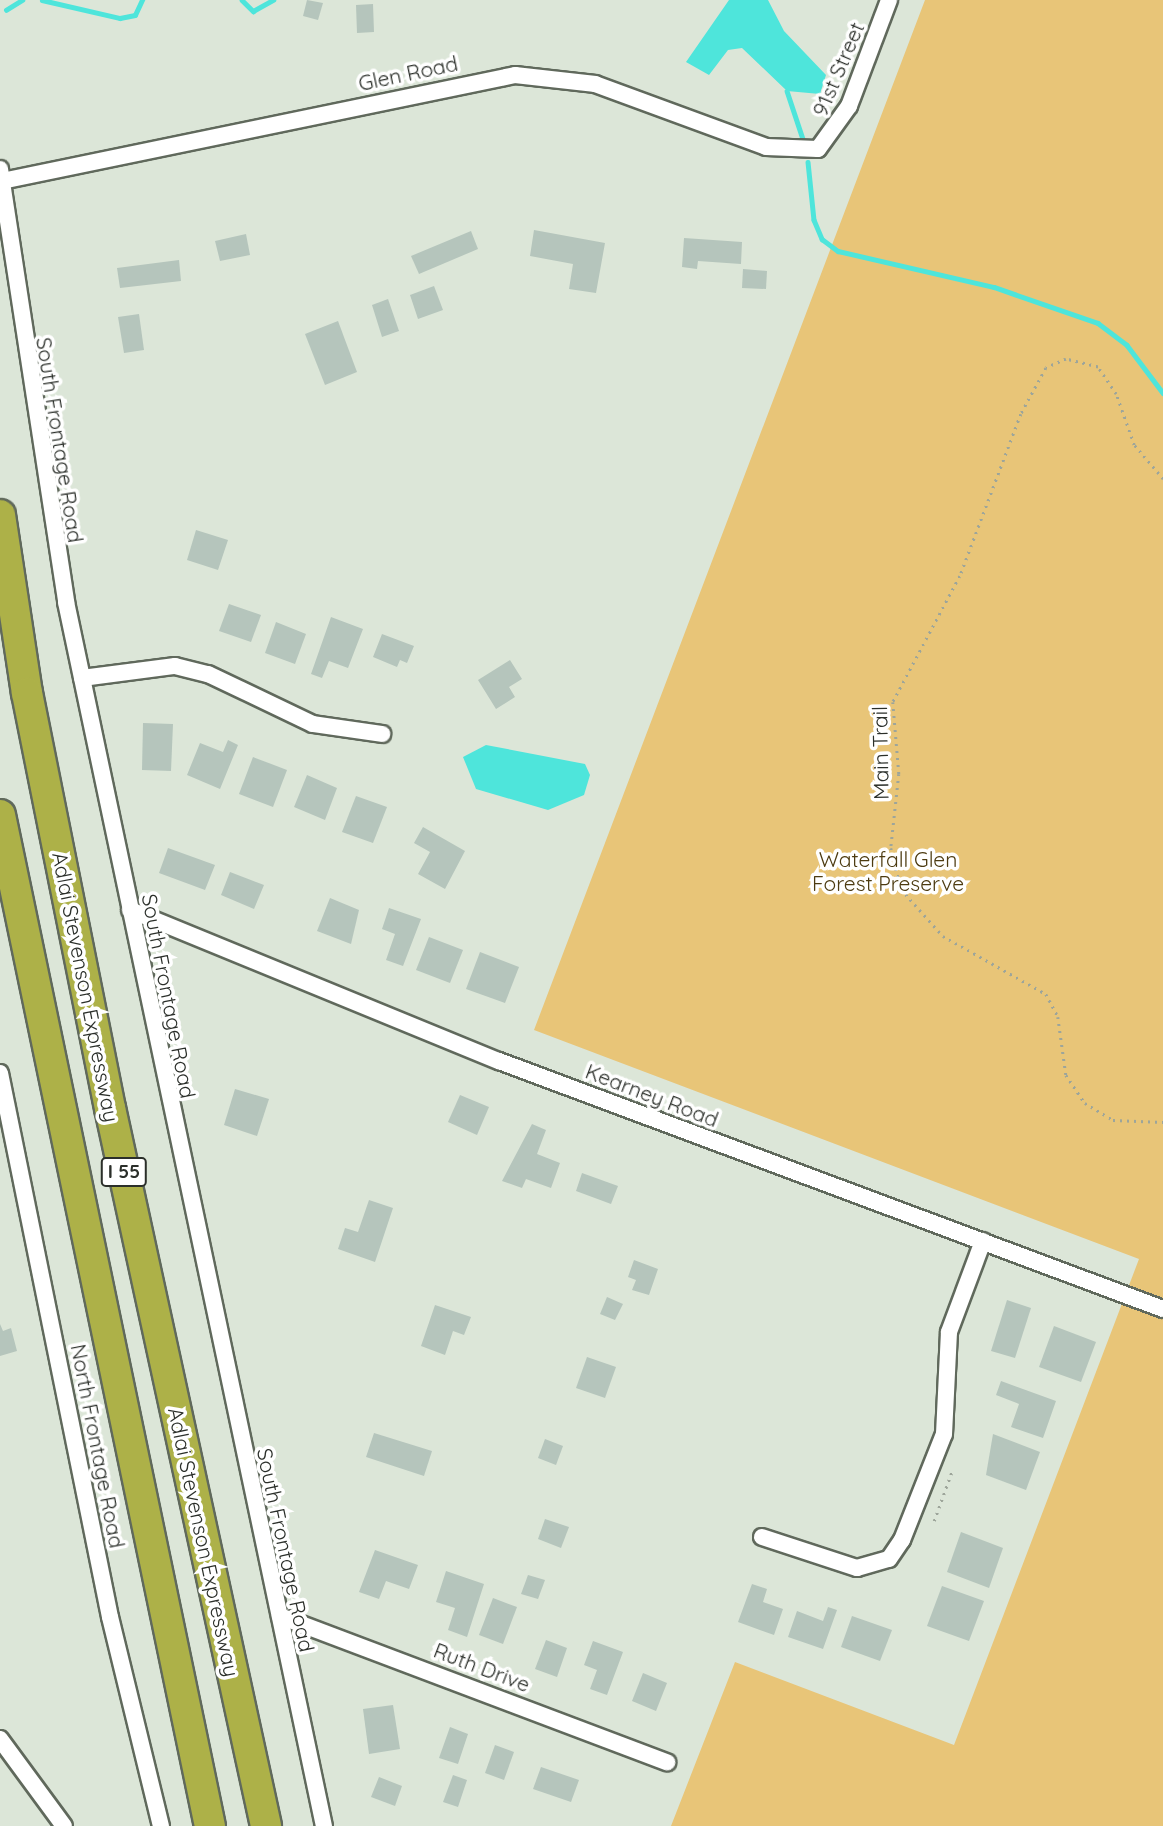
<!DOCTYPE html>
<style>
body{margin:0}
#map{position:relative;width:1163px;height:1826px;overflow:hidden;background:#dce6d8;font-family:Quicksand,sans-serif}
div>[style]{position:absolute}
[style*='--x']{left:calc(var(--x)*1px);top:calc(var(--y)*1px);width:calc(var(--w)*1px);rotate:calc(var(--a)*1deg)}
.green>*{inset:0;background:#e8c578}
.water>*{inset:0;background:#4ee5db}
.stream>*{height:4.5px;margin:-2.25px;padding:0 2.25px;transform-origin:2.25px;border-radius:2.25px;background:#4ee5db}
.building>*{inset:0;background:#b5c5bc}
.path>*{height:2.5px;margin-top:-1.25px;transform-origin:0;background:repeating-linear-gradient(90deg,#9da59a 0 2px,transparent 0 7px)}
.roads{filter:drop-shadow(2px 0 #60695c) drop-shadow(-2px 0 #60695c) drop-shadow(0 2px #60695c) drop-shadow(0 -2px #60695c)}
.minor>*{height:16px;margin:-8px;padding:0 8px;transform-origin:8px;border-radius:8px;background:#fff}
.motorway>*{height:30px;margin:-15px;padding:0 15px;transform-origin:15px;border-radius:15px;background:#adb148}
span{translate:-50% -50%;white-space:nowrap;text-align:center;line-height:1.15;-webkit-text-stroke:7px #fff;paint-order:stroke}
.shield-label span{padding:2px 5px;background:#fff;border:2px solid;border-radius:5px;-webkit-text-stroke-width:0}
.shield-label{font-size:19px;color:#2b2f2a;font-weight:700}
.street-label{font-size:21px;color:#2b2f2a}
.park-label{font-size:21px;color:#4d3b11}
</style>
<div id="map">
<div class="green">
<div style="clip-path:polygon(925px 0,1163px 0,1163px 1826px,671px 1826px,735px 1662px,954px 1745px,1139px 1259px,534px 1030px)"></div>
</div>
<div class="water">
<div style="clip-path:polygon(729px 0,768px 0,784px 31px,826px 75px,820px 94px,787px 91px,742px 48px,728px 50px,709px 75px,686px 62px)"></div>
<div style="clip-path:polygon(486px 745px,585px 764px,590px 775px,584px 795px,548px 810px,476px 789px,463px 757px)"></div>
</div>
<div class="stream">
<div style="--x:42;--y:0;--w:80;--a:13"></div>
<div style="--x:120;--y:18;--w:15;--a:-11"></div>
<div style="--x:135;--y:15;--w:17;--a:-65"></div>
<div style="--x:242;--y:0;--w:16;--a:45"></div>
<div style="--x:253;--y:11;--w:23;--a:-29"></div>
<div style="--x:6;--y:10;--w:19;--a:-32"></div>
<div style="--x:787;--y:91;--w:57;--a:71.6"></div>
<div style="--x:808;--y:162;--w:58;--a:84.1"></div>
<div style="--x:814;--y:220;--w:21;--a:67"></div>
<div style="--x:822;--y:239;--w:20;--a:37"></div>
<div style="--x:838;--y:251;--w:160;--a:13"></div>
<div style="--x:994;--y:287;--w:110;--a:19.1"></div>
<div style="--x:1098;--y:323;--w:36;--a:37"></div>
<div style="--x:1127;--y:345;--w:60;--a:53.1"></div>
</div>
<div class="building">
<div style="clip-path:polygon(307px 0,323px 3px,318px 20px,303px 16px)"></div>
<div style="clip-path:polygon(373px 4px,374px 32px,357px 33px,356px 5px)"></div>
<div style="clip-path:polygon(534px 230px,605px 243px,596px 293px,569px 289px,573px 264px,530px 256px)"></div>
<div style="clip-path:polygon(471px 231px,478px 249px,419px 274px,411px 256px)"></div>
<div style="clip-path:polygon(246px 234px,250px 255px,220px 261px,215px 241px)"></div>
<div style="clip-path:polygon(684px 238px,742px 242px,741px 264px,698px 261px,697px 269px,682px 267px)"></div>
<div style="clip-path:polygon(179px 260px,181px 281px,120px 288px,117px 268px)"></div>
<div style="clip-path:polygon(743px 269px,767px 271px,766px 289px,742px 288px)"></div>
<div style="clip-path:polygon(434px 286px,443px 310px,418px 319px,410px 295px)"></div>
<div style="clip-path:polygon(388px 299px,399px 331px,382px 337px,372px 305px)"></div>
<div style="clip-path:polygon(139px 314px,144px 350px,124px 353px,118px 317px)"></div>
<div style="clip-path:polygon(338px 321px,357px 372px,325px 385px,305px 334px)"></div>
<div style="clip-path:polygon(196px 530px,228px 540px,218px 570px,187px 560px)"></div>
<div style="clip-path:polygon(229px 604px,261px 615px,251px 642px,219px 631px)"></div>
<div style="clip-path:polygon(331px 617px,363px 629px,348px 668px,329px 661px,322px 678px,311px 674px)"></div>
<div style="clip-path:polygon(276px 622px,306px 634px,295px 664px,265px 653px)"></div>
<div style="clip-path:polygon(382px 634px,414px 646px,407px 663px,400px 660px,397px 667px,373px 657px)"></div>
<div style="clip-path:polygon(510px 660px,522px 679px,509px 687px,515px 697px,496px 709px,478px 680px)"></div>
<div style="clip-path:polygon(143px 723px,173px 724px,171px 771px,142px 770px)"></div>
<div style="clip-path:polygon(228px 740px,238px 745px,220px 789px,187px 775px,200px 743px,223px 752px)"></div>
<div style="clip-path:polygon(253px 757px,287px 770px,273px 807px,239px 794px)"></div>
<div style="clip-path:polygon(307px 775px,337px 788px,325px 820px,294px 807px)"></div>
<div style="clip-path:polygon(356px 796px,387px 807px,373px 843px,342px 832px)"></div>
<div style="clip-path:polygon(423px 827px,465px 851px,445px 889px,418px 874px,430px 852px,414px 843px)"></div>
<div style="clip-path:polygon(168px 848px,215px 865px,205px 890px,159px 873px)"></div>
<div style="clip-path:polygon(230px 872px,264px 885px,254px 909px,221px 895px)"></div>
<div style="clip-path:polygon(330px 898px,359px 910px,351px 944px,317px 931px)"></div>
<div style="clip-path:polygon(389px 908px,421px 919px,403px 966px,386px 960px,395px 934px,382px 929px)"></div>
<div style="clip-path:polygon(429px 937px,463px 950px,450px 983px,416px 970px)"></div>
<div style="clip-path:polygon(480px 952px,519px 967px,505px 1003px,466px 989px)"></div>
<div style="clip-path:polygon(235px 1089px,269px 1099px,257px 1136px,224px 1125px)"></div>
<div style="clip-path:polygon(460px 1095px,489px 1107px,477px 1135px,448px 1122px)"></div>
<div style="clip-path:polygon(532px 1124px,546px 1130px,537px 1154px,560px 1163px,551px 1188px,526px 1179px,522px 1188px,502px 1181px)"></div>
<div style="clip-path:polygon(582px 1173px,618px 1186px,611px 1204px,576px 1191px)"></div>
<div style="clip-path:polygon(369px 1200px,393px 1208px,375px 1262px,338px 1249px,345px 1228px,358px 1232px)"></div>
<div style="clip-path:polygon(634px 1260px,658px 1269px,649px 1295px,632px 1290px,636px 1280px,628px 1277px)"></div>
<div style="clip-path:polygon(607px 1297px,623px 1304px,615px 1320px,600px 1314px)"></div>
<div style="clip-path:polygon(1007px 1300px,1031px 1308px,1015px 1358px,991px 1351px)"></div>
<div style="clip-path:polygon(435px 1305px,471px 1317px,464px 1335px,453px 1331px,445px 1355px,421px 1346px)"></div>
<div style="clip-path:polygon(0 1324px,3px 1331px,11px 1328px,17px 1351px,0 1356px)"></div>
<div style="clip-path:polygon(1054px 1326px,1096px 1342px,1081px 1382px,1039px 1367px)"></div>
<div style="clip-path:polygon(587px 1357px,616px 1367px,605px 1398px,576px 1388px)"></div>
<div style="clip-path:polygon(1001px 1381px,1056px 1401px,1043px 1438px,1011px 1427px,1019px 1404px,996px 1395px)"></div>
<div style="clip-path:polygon(374px 1433px,432px 1451px,424px 1476px,366px 1457px)"></div>
<div style="clip-path:polygon(993px 1434px,1040px 1452px,1026px 1490px,986px 1475px)"></div>
<div style="clip-path:polygon(545px 1439px,563px 1446px,556px 1465px,538px 1458px)"></div>
<div style="clip-path:polygon(545px 1519px,569px 1527px,561px 1548px,538px 1539px)"></div>
<div style="clip-path:polygon(961px 1532px,1003px 1548px,989px 1588px,947px 1572px)"></div>
<div style="clip-path:polygon(375px 1550px,418px 1565px,409px 1589px,386px 1581px,379px 1599px,359px 1592px)"></div>
<div style="clip-path:polygon(446px 1571px,484px 1584px,467px 1637px,448px 1630px,455px 1608px,436px 1602px)"></div>
<div style="clip-path:polygon(528px 1575px,545px 1580px,538px 1599px,521px 1594px)"></div>
<div style="clip-path:polygon(752px 1584px,767px 1589px,763px 1602px,783px 1609px,774px 1635px,738px 1622px)"></div>
<div style="clip-path:polygon(942px 1586px,984px 1601px,969px 1641px,927px 1626px)"></div>
<div style="clip-path:polygon(493px 1598px,517px 1607px,503px 1644px,479px 1635px)"></div>
<div style="clip-path:polygon(828px 1607px,837px 1610px,823px 1649px,788px 1637px,797px 1611px,823px 1621px)"></div>
<div style="clip-path:polygon(852px 1616px,892px 1630px,880px 1661px,841px 1647px)"></div>
<div style="clip-path:polygon(546px 1640px,567px 1648px,557px 1677px,535px 1669px)"></div>
<div style="clip-path:polygon(593px 1641px,623px 1652px,607px 1695px,590px 1689px,597px 1670px,584px 1665px)"></div>
<div style="clip-path:polygon(643px 1673px,667px 1683px,656px 1711px,632px 1701px)"></div>
<div style="clip-path:polygon(393px 1705px,400px 1749px,369px 1754px,363px 1709px)"></div>
<div style="clip-path:polygon(450px 1727px,468px 1734px,458px 1764px,439px 1758px)"></div>
<div style="clip-path:polygon(495px 1745px,514px 1752px,504px 1780px,485px 1773px)"></div>
<div style="clip-path:polygon(541px 1767px,579px 1780px,571px 1802px,533px 1789px)"></div>
<div style="clip-path:polygon(453px 1775px,467px 1780px,458px 1807px,443px 1802px)"></div>
<div style="clip-path:polygon(379px 1777px,402px 1786px,395px 1806px,371px 1797px)"></div>
</div>
<div class="path">
<div style="--x:1163;--y:479;--w:45;--a:-130.5"></div>
<div style="--x:1134;--y:445;--w:54;--a:-109.4"></div>
<div style="--x:1116;--y:394;--w:32;--a:-124"></div>
<div style="--x:1098;--y:367;--w:33;--a:-166"></div>
<div style="--x:1066;--y:359;--w:22;--a:156"></div>
<div style="--x:1046;--y:368;--w:52;--a:118.5"></div>
<div style="--x:1021;--y:414;--w:173;--a:110.6"></div>
<div style="--x:960;--y:576;--w:143;--a:118"></div>
<div style="--x:893;--y:702;--w:72;--a:85.2"></div>
<div style="--x:899;--y:774;--w:74;--a:96.2"></div>
<div style="--x:891;--y:848;--w:42;--a:76.3"></div>
<div style="--x:901;--y:889;--w:63;--a:48.2"></div>
<div style="--x:943;--y:936;--w:118;--a:29.4"></div>
<div style="--x:1046;--y:994;--w:26;--a:62"></div>
<div style="--x:1058;--y:1017;--w:59;--a:82.1"></div>
<div style="--x:1066;--y:1075;--w:34;--a:56"></div>
<div style="--x:1085;--y:1103;--w:33;--a:31"></div>
<div style="--x:1113;--y:1120;--w:50;--a:2.3"></div>
<div style="--x:934;--y:1521;--w:53;--a:-70.2"></div>
</div>
<div class="roads">
<div class="minor">
<div style="--x:0;--y:169;--w:438;--a:81.3"></div>
<div style="--x:66;--y:602;--w:1251;--a:78.1"></div>
<div style="--x:2;--y:181;--w:524;--a:-11.67"></div>
<div style="--x:515;--y:75;--w:81;--a:6.4"></div>
<div style="--x:595;--y:84;--w:182;--a:20.2"></div>
<div style="--x:766;--y:147;--w:52;--a:2.2"></div>
<div style="--x:818;--y:149;--w:53;--a:-54.2"></div>
<div style="--x:849;--y:106;--w:113;--a:-69.3"></div>
<div style="--x:82;--y:678;--w:94;--a:-7.4"></div>
<div style="--x:175;--y:666;--w:34;--a:14"></div>
<div style="--x:208;--y:674;--w:116;--a:25.5"></div>
<div style="--x:313;--y:724;--w:70;--a:8.2"></div>
<div style="--x:130;--y:910;--w:399;--a:22.3"></div>
<div style="--x:499;--y:1061;--w:709;--a:20.48"></div>
<div style="--x:0;--y:1073;--w:555;--a:78.57"></div>
<div style="--x:110;--y:1617;--w:215;--a:76.3"></div>
<div style="--x:762;--y:1537;--w:100;--a:18.1"></div>
<div style="--x:857;--y:1568;--w:33;--a:-16"></div>
<div style="--x:889;--y:1559;--w:23;--a:-56"></div>
<div style="--x:902;--y:1540;--w:114;--a:-68.4"></div>
<div style="--x:944;--y:1434;--w:102;--a:-87.2"></div>
<div style="--x:949;--y:1332;--w:97;--a:-69.5"></div>
<div style="--x:280;--y:1616;--w:414;--a:20.7"></div>
<div style="--x:0;--y:1739;--w:108;--a:53.7"></div>
</div>
<div class="motorway">
<div style="--x:0;--y:515;--w:180;--a:81.4"></div>
<div style="--x:27;--y:693;--w:423;--a:78.7"></div>
<div style="--x:110;--y:1108;--w:735;--a:77.74"></div>
<div style="--x:0;--y:815;--w:1033;--a:78.27"></div>
</div>
</div>
<div class="shield-label">
<span style="left:124px;top:1172px">I 55</span>
</div>
<div class="street-label">
<span style="left:838px;top:69px;rotate:-67deg">91st Street</span>
<span style="left:408px;top:73px;rotate:-12deg">Glen Road</span>
<span style="left:60px;top:440px;rotate:81deg">South Frontage Road</span>
<span style="left:880px;top:753px;rotate:-91deg">Main Trail</span>
<span style="left:86px;top:987px;rotate:79deg">Adlai Stevenson Expressway</span>
<span style="left:169px;top:996px;rotate:79deg">South Frontage Road</span>
<span style="left:652px;top:1095px;rotate:21deg">Kearney Road</span>
<span style="left:98px;top:1446px;rotate:79deg">North Frontage Road</span>
<span style="left:204px;top:1542px;rotate:78deg">Adlai Stevenson Expressway</span>
<span style="left:286px;top:1550px;rotate:78deg">South Frontage Road</span>
<span style="left:482px;top:1667px;rotate:21deg">Ruth Drive</span>
</div>
<div class="park-label">
<span style="left:888px;top:871px">Waterfall Glen<br>Forest Preserve</span>
</div>
</div>
